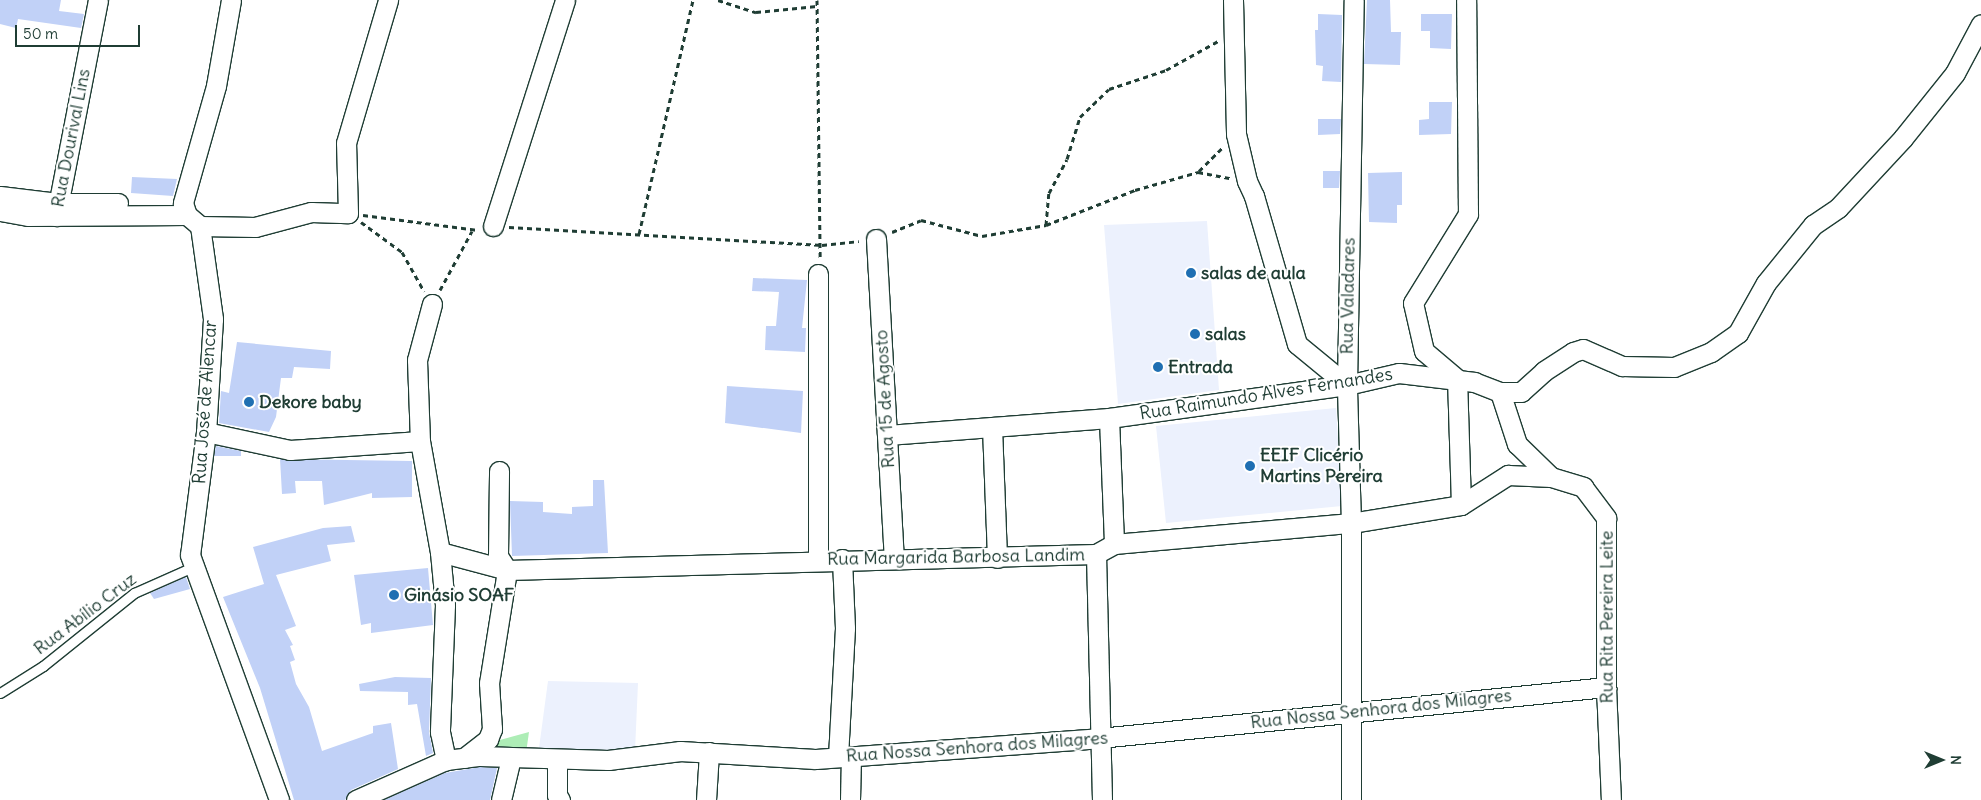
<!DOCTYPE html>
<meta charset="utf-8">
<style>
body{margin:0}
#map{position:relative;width:1981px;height:800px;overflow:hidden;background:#fff;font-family:Delius,sans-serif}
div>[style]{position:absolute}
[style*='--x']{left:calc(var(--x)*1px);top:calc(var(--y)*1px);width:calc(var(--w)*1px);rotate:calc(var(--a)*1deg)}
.built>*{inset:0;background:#ecf1fd}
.green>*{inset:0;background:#adedb6}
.building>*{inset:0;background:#c1d1f7}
.path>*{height:3px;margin-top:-1.5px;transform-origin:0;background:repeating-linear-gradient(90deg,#1f3d34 0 5px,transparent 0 9px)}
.roads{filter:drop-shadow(1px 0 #1f3d34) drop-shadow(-1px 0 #1f3d34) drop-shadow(0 1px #1f3d34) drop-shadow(0 -1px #1f3d34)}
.lane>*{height:9px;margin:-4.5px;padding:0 4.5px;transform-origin:4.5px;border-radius:4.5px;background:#fff}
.street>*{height:19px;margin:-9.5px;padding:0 9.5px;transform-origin:9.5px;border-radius:9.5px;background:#fff}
.dots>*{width:14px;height:14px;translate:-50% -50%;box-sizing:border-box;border:2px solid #fff;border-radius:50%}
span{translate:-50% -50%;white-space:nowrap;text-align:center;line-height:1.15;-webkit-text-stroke:4px #fff;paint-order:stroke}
.street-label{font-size:18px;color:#1f3d34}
.poi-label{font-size:18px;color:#1f3d34;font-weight:700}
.left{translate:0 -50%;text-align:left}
.north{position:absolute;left:1916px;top:735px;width:50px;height:50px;-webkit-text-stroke:4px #fff;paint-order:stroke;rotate:90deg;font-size:14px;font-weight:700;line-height:20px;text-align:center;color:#1f3d34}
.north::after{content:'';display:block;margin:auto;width:18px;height:22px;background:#1f3d34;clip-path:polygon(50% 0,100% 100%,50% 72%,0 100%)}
.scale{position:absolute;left:15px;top:25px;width:125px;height:22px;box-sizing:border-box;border:2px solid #1f3d34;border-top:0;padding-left:6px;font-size:15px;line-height:18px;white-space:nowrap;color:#1f3d34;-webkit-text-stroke:4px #fff;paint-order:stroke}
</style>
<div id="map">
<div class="built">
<div style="clip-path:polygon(1207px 221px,1219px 390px,1118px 404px,1104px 225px)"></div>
<div style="clip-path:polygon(1336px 408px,1342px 506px,1166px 523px,1156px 426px)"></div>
<div style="clip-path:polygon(548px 681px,638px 683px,635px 751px,539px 748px)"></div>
</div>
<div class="green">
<div style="clip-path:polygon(529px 732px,526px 753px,488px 750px,485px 744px)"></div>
</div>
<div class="building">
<div style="clip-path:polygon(0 0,61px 0,59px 11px,84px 14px,81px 28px,18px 19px,16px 28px,0 24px)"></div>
<div style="clip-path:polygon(1367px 0,1390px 0,1391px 32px,1401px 32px,1400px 65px,1364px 64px)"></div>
<div style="clip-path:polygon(1318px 14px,1342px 15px,1341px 82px,1322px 81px,1323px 66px,1316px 65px,1315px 30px,1318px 30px)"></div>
<div style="clip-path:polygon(1421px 14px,1452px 14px,1451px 49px,1430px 48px,1430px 31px,1421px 31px)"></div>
<div style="clip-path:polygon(1429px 102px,1452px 102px,1451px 134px,1419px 135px,1419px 120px,1429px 119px)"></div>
<div style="clip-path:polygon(1318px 119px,1341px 119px,1340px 134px,1318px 135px)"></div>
<div style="clip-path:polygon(1323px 171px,1340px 171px,1339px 188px,1323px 188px)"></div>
<div style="clip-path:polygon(1402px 172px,1402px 205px,1397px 205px,1397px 223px,1369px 222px,1368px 173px)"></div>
<div style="clip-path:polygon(132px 177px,177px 179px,173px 196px,131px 193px)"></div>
<div style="clip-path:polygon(753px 278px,807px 280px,802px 328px,806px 328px,805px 352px,765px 350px,766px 326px,776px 326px,779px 292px,752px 291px)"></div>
<div style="clip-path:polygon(237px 342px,331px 351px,330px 369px,294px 367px,292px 378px,281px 378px,276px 417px,269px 432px,219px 423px,221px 391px,229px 393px)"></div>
<div style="clip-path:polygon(727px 386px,803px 391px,801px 433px,725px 423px)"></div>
<div style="clip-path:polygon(216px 446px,241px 451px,241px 456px,214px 456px)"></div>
<div style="clip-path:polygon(280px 459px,412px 461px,412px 497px,372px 498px,372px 493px,324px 505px,322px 481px,295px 481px,296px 493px,282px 494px)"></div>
<div style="clip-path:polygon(593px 480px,604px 480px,608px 553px,512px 556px,510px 501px,543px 502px,543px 512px,572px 514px,572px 507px,593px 506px)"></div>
<div style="clip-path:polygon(351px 526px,355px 542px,327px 545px,331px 561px,276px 575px,296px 626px,285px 630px,293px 645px,290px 646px,295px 660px,290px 662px,296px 684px,309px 707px,322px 751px,373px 733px,373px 726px,391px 723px,398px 769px,351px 790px,345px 800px,294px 800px,260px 688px,223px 597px,264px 584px,253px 547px,323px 528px)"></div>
<div style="clip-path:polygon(428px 568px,433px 625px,371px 633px,371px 623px,361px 625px,354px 575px)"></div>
<div style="clip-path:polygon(186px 577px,190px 589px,154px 599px,150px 593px)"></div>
<div style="clip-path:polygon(395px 677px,431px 678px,429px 732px,433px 753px,426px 756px,417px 704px,408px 705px,408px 692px,360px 691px,359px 684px)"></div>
<div style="clip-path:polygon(480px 767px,497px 768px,490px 800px,384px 800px,445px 773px)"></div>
</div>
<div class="path">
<div style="--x:718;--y:0;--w:40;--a:18"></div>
<div style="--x:756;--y:12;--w:61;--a:-5.6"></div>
<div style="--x:817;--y:0;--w:259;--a:89.3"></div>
<div style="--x:1199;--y:171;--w:34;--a:-45"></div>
<div style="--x:363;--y:215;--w:116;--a:7.4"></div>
<div style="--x:361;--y:222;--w:51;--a:36.2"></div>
<div style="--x:402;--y:252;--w:45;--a:60.6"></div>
<div style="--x:1046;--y:225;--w:32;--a:-85"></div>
<div style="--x:1049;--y:193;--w:38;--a:-62"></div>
<div style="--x:1067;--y:159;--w:44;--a:-72.8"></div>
<div style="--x:1080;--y:117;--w:40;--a:-44"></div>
<div style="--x:1109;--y:89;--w:60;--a:-18.4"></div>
<div style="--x:1166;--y:70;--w:60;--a:-29.1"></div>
<div style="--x:509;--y:227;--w:314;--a:3.3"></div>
<div style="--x:822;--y:245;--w:37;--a:-6"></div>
<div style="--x:892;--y:232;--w:31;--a:-22"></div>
<div style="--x:921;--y:220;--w:63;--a:14.7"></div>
<div style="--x:982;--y:236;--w:65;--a:-9.8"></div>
<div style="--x:1046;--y:225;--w:96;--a:-21.5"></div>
<div style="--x:1135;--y:190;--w:66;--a:-15.9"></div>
<div style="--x:1198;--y:172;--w:33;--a:11"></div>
<div style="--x:639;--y:234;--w:240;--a:-77"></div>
<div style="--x:440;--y:290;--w:67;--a:-61.5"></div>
</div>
<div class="roads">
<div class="lane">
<div style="--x:0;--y:693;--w:51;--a:-32.1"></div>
<div style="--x:43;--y:666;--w:117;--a:-38.7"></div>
<div style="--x:134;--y:593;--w:64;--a:-23.8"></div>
</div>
<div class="street">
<div style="--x:231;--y:0;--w:87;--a:99.9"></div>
<div style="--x:216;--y:86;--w:122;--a:105.8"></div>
<div style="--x:183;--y:203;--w:13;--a:72"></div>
<div style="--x:187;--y:215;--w:17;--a:40"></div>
<div style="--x:200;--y:226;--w:94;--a:82"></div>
<div style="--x:213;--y:319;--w:113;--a:93.5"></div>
<div style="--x:206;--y:432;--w:124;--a:97.4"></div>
<div style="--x:190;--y:555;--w:261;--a:70"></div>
<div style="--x:1233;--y:0;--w:134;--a:88.7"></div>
<div style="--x:1236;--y:134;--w:48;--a:76.8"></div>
<div style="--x:1247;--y:181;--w:17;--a:65"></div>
<div style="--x:1254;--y:196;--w:154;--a:73.8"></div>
<div style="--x:1297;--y:344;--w:65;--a:39.4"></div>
<div style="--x:0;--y:196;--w:58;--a:6.9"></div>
<div style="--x:58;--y:203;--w:60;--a:0"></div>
<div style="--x:0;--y:211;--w:28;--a:10"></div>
<div style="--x:28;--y:216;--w:159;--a:-0.4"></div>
<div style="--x:56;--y:216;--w:220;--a:-79"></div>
<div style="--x:200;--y:226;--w:55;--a:1"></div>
<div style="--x:255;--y:227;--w:58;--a:-15"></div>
<div style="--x:311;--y:212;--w:37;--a:2"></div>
<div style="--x:348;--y:213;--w:70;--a:-91.6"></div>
<div style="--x:346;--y:143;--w:149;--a:-73.6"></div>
<div style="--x:493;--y:226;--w:237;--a:-72.3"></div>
<div style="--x:876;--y:239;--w:320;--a:86.8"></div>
<div style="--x:432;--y:304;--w:58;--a:105"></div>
<div style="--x:417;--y:360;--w:81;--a:87.9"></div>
<div style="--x:420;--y:441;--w:113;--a:79.8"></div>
<div style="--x:440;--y:552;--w:53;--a:84.6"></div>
<div style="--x:445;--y:605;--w:127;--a:92.3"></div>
<div style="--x:440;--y:732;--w:29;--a:78"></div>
<div style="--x:1500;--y:392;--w:55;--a:71.9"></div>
<div style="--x:1517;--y:444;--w:47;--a:44.1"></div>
<div style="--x:1551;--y:477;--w:34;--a:17"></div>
<div style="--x:1583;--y:487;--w:39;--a:53"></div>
<div style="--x:1606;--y:518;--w:169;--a:90"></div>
<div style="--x:1606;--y:687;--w:113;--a:87.5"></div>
<div style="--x:1109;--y:418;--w:126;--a:87.7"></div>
<div style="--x:992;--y:427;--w:131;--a:87.8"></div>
<div style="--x:206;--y:432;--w:86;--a:12.1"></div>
<div style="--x:290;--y:450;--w:130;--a:-4"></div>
<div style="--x:887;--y:435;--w:223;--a:-4.4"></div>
<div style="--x:1109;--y:418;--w:240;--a:-7.9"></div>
<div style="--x:1347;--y:385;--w:53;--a:-13"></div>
<div style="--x:1399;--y:373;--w:76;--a:6.8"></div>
<div style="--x:1474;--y:382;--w:28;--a:21"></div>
<div style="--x:1500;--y:392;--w:21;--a:0"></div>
<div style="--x:1521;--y:392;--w:31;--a:-42"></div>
<div style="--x:1544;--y:371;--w:35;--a:-33"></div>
<div style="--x:1573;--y:352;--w:10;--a:-17"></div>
<div style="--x:1583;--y:349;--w:43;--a:23.6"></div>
<div style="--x:1622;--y:366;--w:52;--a:1.1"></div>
<div style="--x:1674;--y:367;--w:40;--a:-22"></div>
<div style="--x:1711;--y:352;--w:33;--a:-35"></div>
<div style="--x:1738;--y:333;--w:57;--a:-60.8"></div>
<div style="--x:1766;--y:283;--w:75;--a:-51"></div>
<div style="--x:1813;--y:225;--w:30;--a:-34"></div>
<div style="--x:1838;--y:208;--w:96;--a:-47.1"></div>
<div style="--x:1903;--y:138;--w:83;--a:-51.3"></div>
<div style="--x:1955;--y:73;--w:55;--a:-62"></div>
<div style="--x:1461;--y:505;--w:126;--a:-91.8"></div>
<div style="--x:1457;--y:379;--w:43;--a:-139.7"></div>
<div style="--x:1424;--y:351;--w:49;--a:-102.9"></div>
<div style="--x:1413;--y:303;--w:105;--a:-58.3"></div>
<div style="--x:1468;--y:214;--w:214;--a:-90.5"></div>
<div style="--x:440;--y:552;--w:69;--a:15"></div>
<div style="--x:507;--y:570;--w:589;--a:-1.56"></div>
<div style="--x:1096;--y:554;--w:21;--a:-29"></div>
<div style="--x:1114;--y:544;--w:238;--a:-5.1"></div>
<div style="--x:1351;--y:523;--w:111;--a:-9.3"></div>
<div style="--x:1461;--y:505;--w:56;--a:-32.6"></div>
<div style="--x:1508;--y:475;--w:43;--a:2.7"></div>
<div style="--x:1096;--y:554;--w:246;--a:88.6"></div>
<div style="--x:818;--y:561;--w:287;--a:-90"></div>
<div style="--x:838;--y:757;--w:129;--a:-86.9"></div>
<div style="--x:845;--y:628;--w:69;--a:-92.5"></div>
<div style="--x:464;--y:758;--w:31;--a:-38"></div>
<div style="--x:488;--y:739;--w:11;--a:-68"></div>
<div style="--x:492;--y:729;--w:46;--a:-93.7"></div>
<div style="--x:489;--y:683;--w:114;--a:-80.9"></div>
<div style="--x:507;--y:570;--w:17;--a:-123"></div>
<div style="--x:498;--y:556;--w:85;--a:-89.3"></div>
<div style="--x:557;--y:759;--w:36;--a:90"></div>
<div style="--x:557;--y:795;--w:6;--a:59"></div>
<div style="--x:356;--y:800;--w:98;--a:-24"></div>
<div style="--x:446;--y:760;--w:34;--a:-7"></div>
<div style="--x:480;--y:756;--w:128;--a:1.8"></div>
<div style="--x:608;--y:760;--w:73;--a:-7.1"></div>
<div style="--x:680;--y:751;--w:135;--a:3.4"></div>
<div style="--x:815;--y:759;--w:285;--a:-4.2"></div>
<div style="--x:1099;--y:738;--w:510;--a:-5.74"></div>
<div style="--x:501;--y:800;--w:43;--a:-76.6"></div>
<div style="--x:706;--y:800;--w:48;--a:-86.4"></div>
<div style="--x:850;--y:800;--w:44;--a:-88.7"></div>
<div style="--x:1351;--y:800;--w:277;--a:-90"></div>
<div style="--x:1351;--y:523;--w:138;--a:-91.7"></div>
<div style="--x:1347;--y:385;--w:385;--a:-89"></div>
</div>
</div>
<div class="dots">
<div style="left:1191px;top:273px;background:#1f6fb2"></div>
<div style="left:1195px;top:334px;background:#1f6fb2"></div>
<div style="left:1158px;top:367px;background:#1f6fb2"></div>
<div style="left:249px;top:402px;background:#1f6fb2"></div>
<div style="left:1250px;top:466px;background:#1f6fb2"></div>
<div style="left:394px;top:595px;background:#1f6fb2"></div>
</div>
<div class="street-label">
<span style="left:71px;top:138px;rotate:-79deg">Rua Dourival Lins</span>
<span style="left:1348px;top:296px;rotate:-89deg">Rua Valadares</span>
<span style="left:1266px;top:394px;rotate:-9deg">Rua Raimundo Alves Fernandes</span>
<span style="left:885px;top:399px;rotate:-93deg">Rua 15 de Agosto</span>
<span style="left:205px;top:402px;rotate:-86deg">Rua José de Alencar</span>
<span style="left:956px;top:557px;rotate:-1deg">Rua Margarida Barbosa Landim</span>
<span style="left:85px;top:614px;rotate:-37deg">Rua Abílio Cruz</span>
<span style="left:1607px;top:617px;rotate:-90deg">Rua Rita Pereira Leite</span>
<span style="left:1381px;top:709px;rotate:-6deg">Rua Nossa Senhora dos Milagres</span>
<span style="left:977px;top:747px;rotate:-4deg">Rua Nossa Senhora dos Milagres</span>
</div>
<div class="poi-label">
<span class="left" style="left:1201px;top:273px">salas de aula</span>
<span class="left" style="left:1205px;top:334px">salas</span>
<span class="left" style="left:1168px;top:367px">Entrada</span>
<span class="left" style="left:259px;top:402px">Dekore baby</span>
<span class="left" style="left:1260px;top:466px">EEIF Clicério<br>Martins Pereira</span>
<span class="left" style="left:404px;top:595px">Ginásio SOAF</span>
</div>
<div class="north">N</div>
<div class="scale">50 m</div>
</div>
